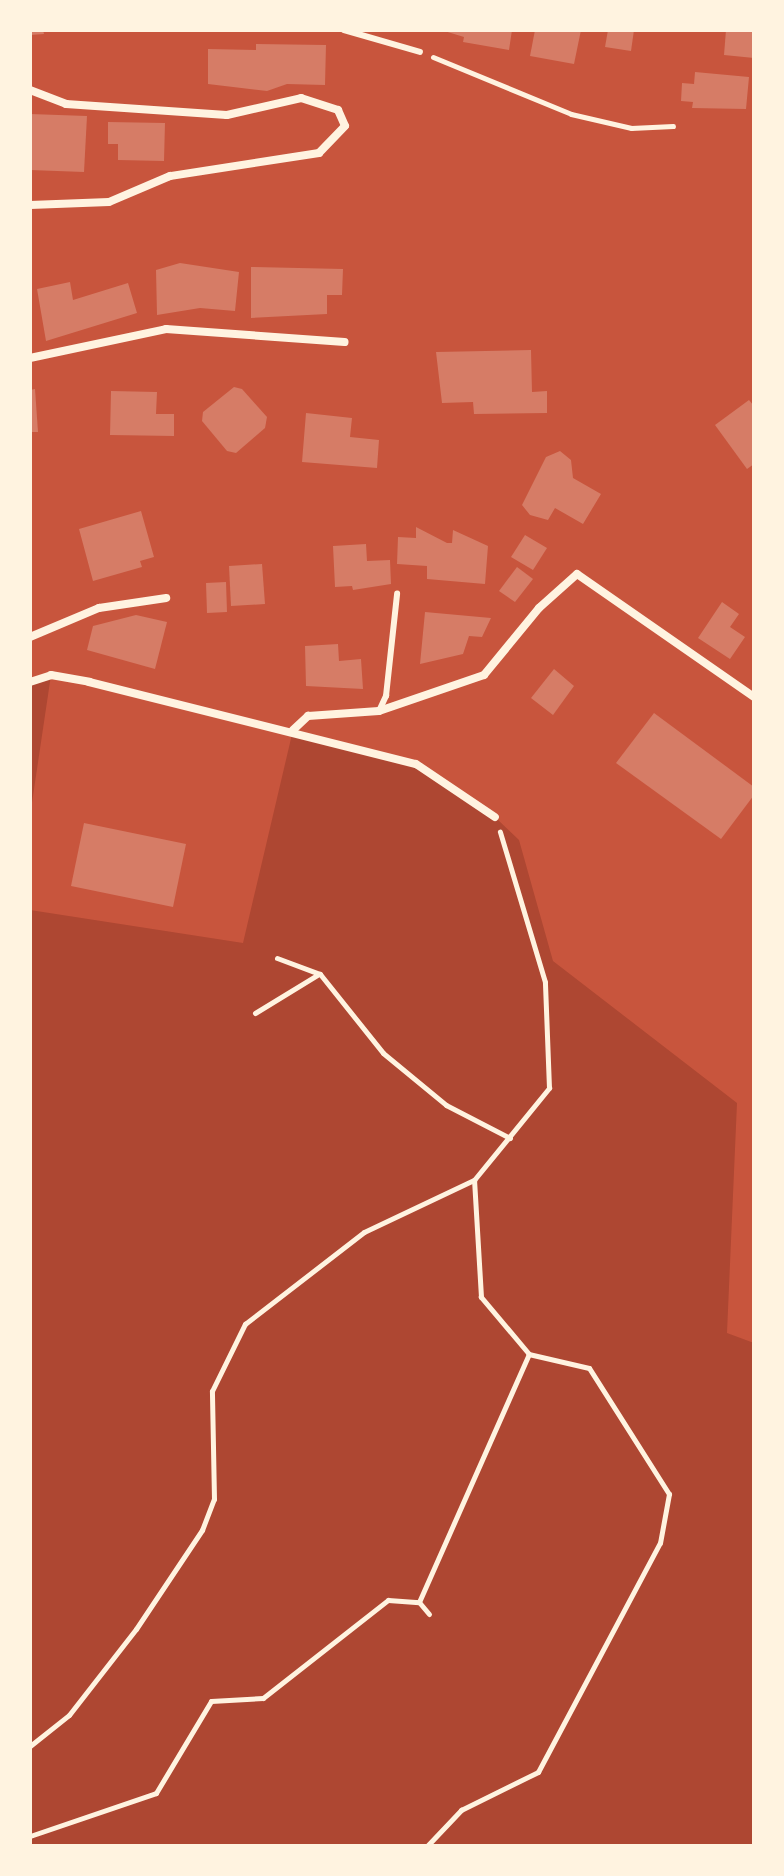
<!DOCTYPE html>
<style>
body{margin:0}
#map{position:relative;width:784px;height:1876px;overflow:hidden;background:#c8553d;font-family:Lato,sans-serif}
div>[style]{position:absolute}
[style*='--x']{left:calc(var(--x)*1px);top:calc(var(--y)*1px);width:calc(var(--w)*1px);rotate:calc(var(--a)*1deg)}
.green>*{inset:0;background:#ae4732}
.building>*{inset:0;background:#d67c66}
.path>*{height:5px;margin:-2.5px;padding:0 2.5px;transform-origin:2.5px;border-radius:2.5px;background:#fff3e0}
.service>*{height:6px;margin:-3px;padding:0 3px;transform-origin:3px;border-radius:3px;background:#fff3e0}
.minor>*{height:8px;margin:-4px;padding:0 4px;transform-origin:4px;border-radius:4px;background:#fff3e0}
span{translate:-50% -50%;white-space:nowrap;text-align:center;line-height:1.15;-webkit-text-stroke:7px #fff3e0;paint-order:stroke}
.frame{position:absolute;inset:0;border:32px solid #fff3e0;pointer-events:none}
</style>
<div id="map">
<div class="green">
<div style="clip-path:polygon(51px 675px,30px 816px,30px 682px)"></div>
<div style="clip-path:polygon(293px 730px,416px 764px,495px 817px,519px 840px,553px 961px,737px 1103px,727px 1333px,754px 1343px,754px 1846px,30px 1846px,30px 910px,243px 943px)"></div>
</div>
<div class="building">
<div style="clip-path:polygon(30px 30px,43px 30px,44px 34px,30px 35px)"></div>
<div style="clip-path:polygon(441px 30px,512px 30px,509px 50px,463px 42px,464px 37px)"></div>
<div style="clip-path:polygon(535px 30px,581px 30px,574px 64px,530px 56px)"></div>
<div style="clip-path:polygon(608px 30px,634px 30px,631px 51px,605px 47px)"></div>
<div style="clip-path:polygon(726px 30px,754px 30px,754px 58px,724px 55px)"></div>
<div style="clip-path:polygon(256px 44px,326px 45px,325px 85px,287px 84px,267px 91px,208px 84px,208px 49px,256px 50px)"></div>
<div style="clip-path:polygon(695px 72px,749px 77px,746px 109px,692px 108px,693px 102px,681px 101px,682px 83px,694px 84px)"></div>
<div style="clip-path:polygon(30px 114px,87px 116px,84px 172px,30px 170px)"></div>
<div style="clip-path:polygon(108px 122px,165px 123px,164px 161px,118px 160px,118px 144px,108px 144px)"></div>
<div style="clip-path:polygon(180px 263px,239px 272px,235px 311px,200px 308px,157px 315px,156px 270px)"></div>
<div style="clip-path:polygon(251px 267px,343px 269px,342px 295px,327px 295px,327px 314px,251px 318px)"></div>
<div style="clip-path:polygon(70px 282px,73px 300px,128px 283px,137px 313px,46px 341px,37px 289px)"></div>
<div style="clip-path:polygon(531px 350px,532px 392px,547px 391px,547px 413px,474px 414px,473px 402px,442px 403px,436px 352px)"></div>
<div style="clip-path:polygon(234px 387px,242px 389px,267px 417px,265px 428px,236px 453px,227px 451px,202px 421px,203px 412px)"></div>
<div style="clip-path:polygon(35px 389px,38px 432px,30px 432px,30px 390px)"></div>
<div style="clip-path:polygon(111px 391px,157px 392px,156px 414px,174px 414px,174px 436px,110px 435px)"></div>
<div style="clip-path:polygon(749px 400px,754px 406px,754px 464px,747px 469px,715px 425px)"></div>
<div style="clip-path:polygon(306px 413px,352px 418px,350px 437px,379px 440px,377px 468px,302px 462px)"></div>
<div style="clip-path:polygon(560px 451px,571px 460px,573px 478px,601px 494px,583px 524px,555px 508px,548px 520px,530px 515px,522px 505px,546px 457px)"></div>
<div style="clip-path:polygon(141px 511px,154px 557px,140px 561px,142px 567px,93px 581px,79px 529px)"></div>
<div style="clip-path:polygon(416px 527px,447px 543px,452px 543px,453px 530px,488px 546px,485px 584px,427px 579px,427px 566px,397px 564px,398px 537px,416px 538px)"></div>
<div style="clip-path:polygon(525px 535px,547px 548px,533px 570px,511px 557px)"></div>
<div style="clip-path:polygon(366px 544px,367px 561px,390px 560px,391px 584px,353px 590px,352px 586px,335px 587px,333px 546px)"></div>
<div style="clip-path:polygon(262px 564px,265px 604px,231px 606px,229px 566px)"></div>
<div style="clip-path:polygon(517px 567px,533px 579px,515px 602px,499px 591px)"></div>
<div style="clip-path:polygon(226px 582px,227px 612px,207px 613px,206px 583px)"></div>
<div style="clip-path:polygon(722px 602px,739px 614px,730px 627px,745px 637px,730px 659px,698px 638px)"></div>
<div style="clip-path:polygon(425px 612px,491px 618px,482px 637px,469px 636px,463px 654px,420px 664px)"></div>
<div style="clip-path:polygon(136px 615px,167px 622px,155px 669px,87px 650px,93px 626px)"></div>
<div style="clip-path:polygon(338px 644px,339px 661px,361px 659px,363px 689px,306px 686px,305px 646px)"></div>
<div style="clip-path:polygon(554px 669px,574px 686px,553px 715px,531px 698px)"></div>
<div style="clip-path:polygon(654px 713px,754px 787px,754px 795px,721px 839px,616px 763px)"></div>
<div style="clip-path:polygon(84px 823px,186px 844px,173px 907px,71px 886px)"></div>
</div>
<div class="path">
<div style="--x:433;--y:57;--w:149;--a:22.4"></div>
<div style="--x:571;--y:114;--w:62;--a:13.1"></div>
<div style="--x:631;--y:128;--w:42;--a:-2.7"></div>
<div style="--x:277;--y:958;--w:46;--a:20.4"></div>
<div style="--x:320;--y:974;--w:101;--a:51.4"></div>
<div style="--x:383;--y:1053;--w:82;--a:39.5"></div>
<div style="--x:446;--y:1105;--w:72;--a:27.3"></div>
<div style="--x:255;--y:1013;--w:75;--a:-31.4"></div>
<div style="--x:429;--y:1614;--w:16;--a:-130"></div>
<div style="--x:419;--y:1602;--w:271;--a:-66.1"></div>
<div style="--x:30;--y:1746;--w:50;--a:-38.5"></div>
<div style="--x:69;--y:1715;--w:109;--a:-52.1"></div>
<div style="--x:136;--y:1629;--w:119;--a:-56.3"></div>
<div style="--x:202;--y:1530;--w:33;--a:-69"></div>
<div style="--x:214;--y:1499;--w:108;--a:-91.1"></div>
<div style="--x:212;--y:1391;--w:75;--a:-63.8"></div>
<div style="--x:245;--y:1324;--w:150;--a:-37.7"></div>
<div style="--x:364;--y:1232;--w:122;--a:-25.3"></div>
<div style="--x:474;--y:1180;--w:119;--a:-50.8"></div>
<div style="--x:549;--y:1088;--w:106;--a:-92.2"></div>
<div style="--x:545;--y:982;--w:157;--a:-106.7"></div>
<div style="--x:30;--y:1836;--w:133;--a:-18.8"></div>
<div style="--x:156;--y:1793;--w:107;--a:-59.1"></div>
<div style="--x:211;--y:1701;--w:52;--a:-3.3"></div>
<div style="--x:263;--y:1698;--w:159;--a:-38.1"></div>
<div style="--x:388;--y:1600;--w:31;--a:4"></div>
<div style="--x:427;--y:1846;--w:50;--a:-46.6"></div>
<div style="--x:461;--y:1810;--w:86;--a:-26.3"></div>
<div style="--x:538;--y:1772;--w:259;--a:-62"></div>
<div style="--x:660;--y:1543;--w:50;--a:-79.6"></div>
<div style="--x:669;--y:1494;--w:149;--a:-122.4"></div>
<div style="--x:589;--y:1368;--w:62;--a:-166.9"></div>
<div style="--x:529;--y:1354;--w:75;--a:-130.1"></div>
<div style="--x:481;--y:1297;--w:117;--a:-93.4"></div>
</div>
<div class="service">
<div style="--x:344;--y:30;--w:79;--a:16.1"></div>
<div style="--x:379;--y:711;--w:17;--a:-65"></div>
<div style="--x:386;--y:696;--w:103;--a:-83.8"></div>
</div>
<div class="minor">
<div style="--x:30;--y:90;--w:39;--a:21"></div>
<div style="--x:66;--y:104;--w:161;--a:3.9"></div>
<div style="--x:227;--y:115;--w:76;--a:-12.9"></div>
<div style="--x:301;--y:98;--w:39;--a:18"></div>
<div style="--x:338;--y:110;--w:17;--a:66"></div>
<div style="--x:345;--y:126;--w:37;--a:134"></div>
<div style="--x:319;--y:153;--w:151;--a:171.2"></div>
<div style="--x:170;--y:176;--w:66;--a:156.9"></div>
<div style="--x:109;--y:202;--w:79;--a:177.8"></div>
<div style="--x:30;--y:358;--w:139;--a:-12"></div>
<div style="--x:166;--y:329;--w:179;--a:4.2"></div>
<div style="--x:30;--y:637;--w:75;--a:-22.8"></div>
<div style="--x:99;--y:608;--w:68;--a:-8.5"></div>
<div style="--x:30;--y:682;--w:22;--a:-18"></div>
<div style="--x:51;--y:675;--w:39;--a:10"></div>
<div style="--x:89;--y:682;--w:337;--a:14.1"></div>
<div style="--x:416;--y:764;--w:95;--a:33.9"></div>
<div style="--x:293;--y:730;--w:21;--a:-43"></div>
<div style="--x:308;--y:716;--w:71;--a:-4"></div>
<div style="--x:379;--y:711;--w:111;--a:-18.9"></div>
<div style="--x:484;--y:675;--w:87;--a:-50.6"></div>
<div style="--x:539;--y:608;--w:51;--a:-41.8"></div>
<div style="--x:577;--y:574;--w:216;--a:34.8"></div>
</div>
<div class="frame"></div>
</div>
